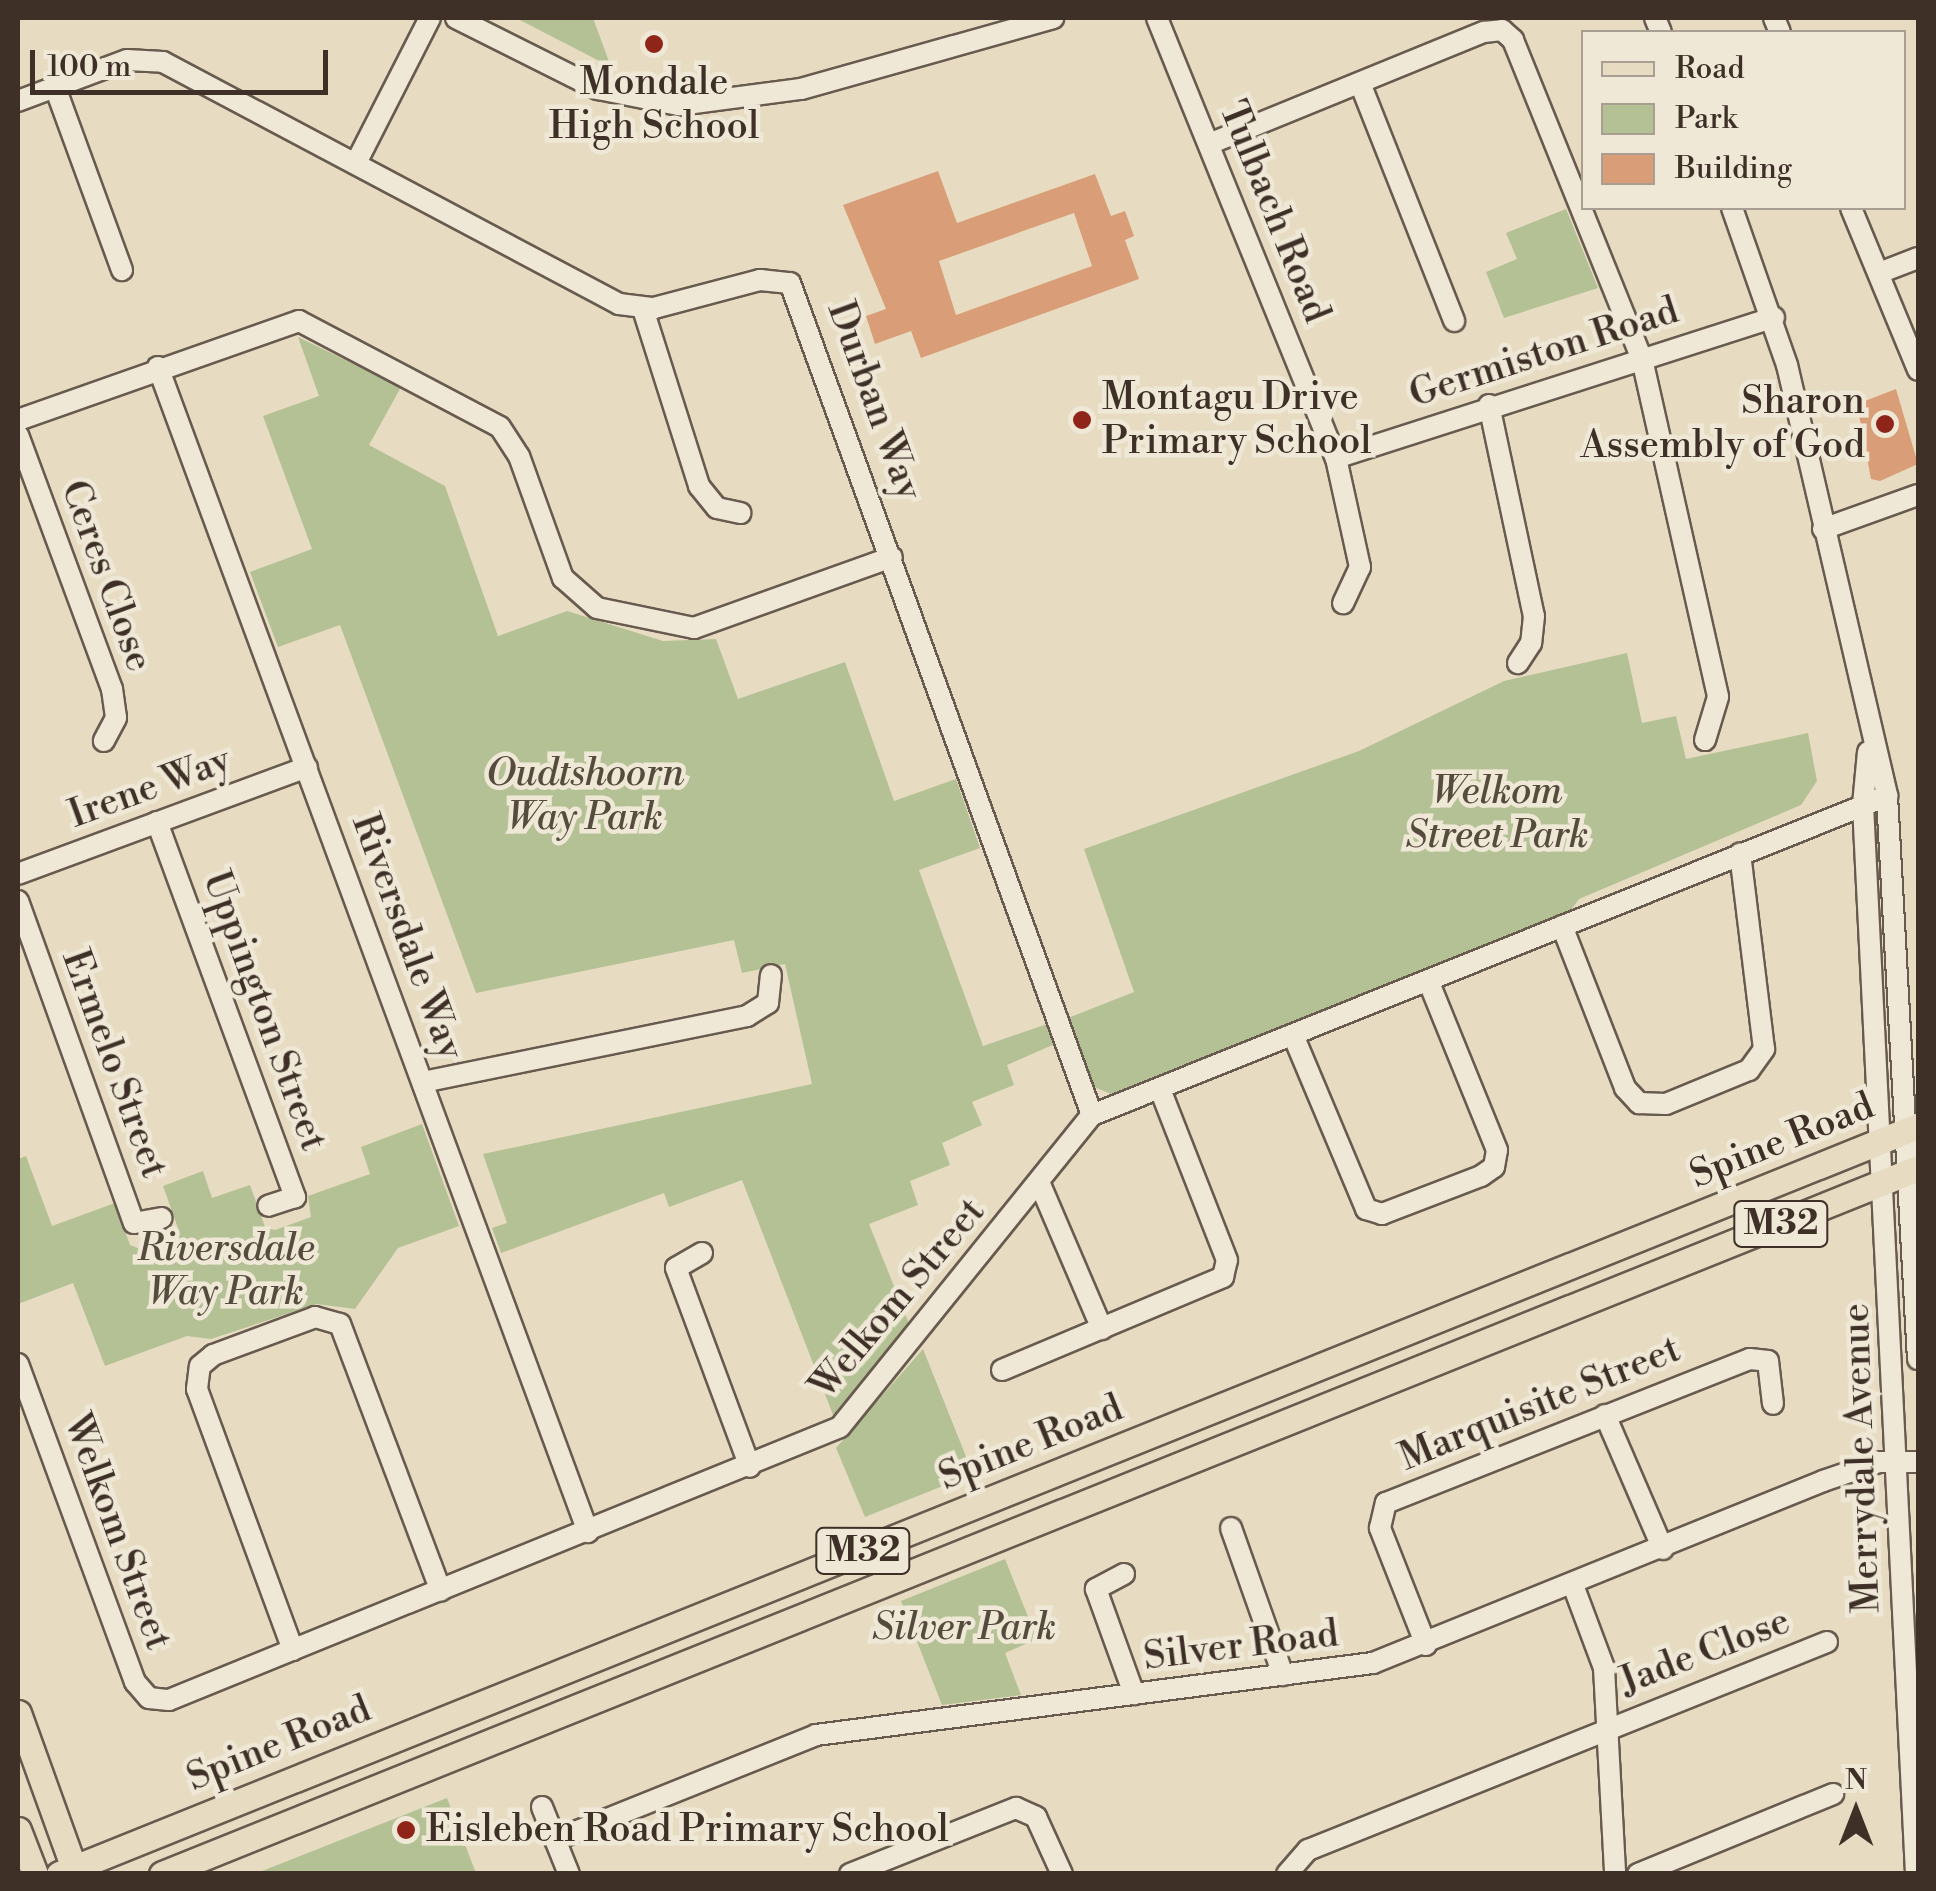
<!DOCTYPE html>
<style>
body{margin:0}
#map{position:relative;width:1936px;height:1891px;overflow:hidden;background:#e7dcc2;font-family:"Libre Bodoni",serif}
div>[style]{position:absolute}
[style*='--x']{left:calc(var(--x)*1px);top:calc(var(--y)*1px);width:calc(var(--w)*1px);rotate:calc(var(--a)*1deg)}
.green>*{inset:0;background:#b3c195}
.building>*{inset:0;background:#d99e77}
.roads{filter:drop-shadow(2px 0 #685a4e) drop-shadow(-2px 0 #685a4e) drop-shadow(0 2px #685a4e) drop-shadow(0 -2px #685a4e)}
.minor>*{height:20px;margin:-10px;padding:0 10px;transform-origin:10px;border-radius:10px;background:#efe8d7}
.major>*{height:25px;margin:-12.5px;padding:0 12.5px;transform-origin:12.5px;border-radius:12.5px;background:#e7dcc2}
.dots>*{width:28px;height:28px;translate:-50% -50%;box-sizing:border-box;border:5px solid #efe8d7;border-radius:50%}
span{translate:-50% -50%;white-space:nowrap;text-align:center;line-height:1.15;-webkit-text-stroke:9px #efe8d7;paint-order:stroke}
.shield-label span{padding:2px 8px;background:#efe8d7;border:2px solid;border-radius:8px;-webkit-text-stroke-width:0}
.shield-label{font-size:35px;color:#3e2f27;font-weight:700}
.poi-label{font-size:38px;color:#3e2f27}
.left{translate:0 -50%;text-align:left}
.right{translate:-100% -50%;text-align:right}
.street-label{font-size:38px;color:#3e2f27}
.park-label{font-size:38px;color:#554c3d;font-style:italic}
.frame{position:absolute;inset:0;border:20px solid #3e2f27;pointer-events:none}
.legend{position:absolute;left:1581px;top:30px;width:325px;height:180px;box-sizing:border-box;background:#efe8d7;border:2px solid #a89e91;margin:0;padding:12px 18px;list-style:none;font-size:30px;color:#3e2f27}
.legend li{display:flex;align-items:center;gap:20px;height:50px}
.legend b{width:50px;border:2px solid #a89e91}
.north{position:absolute;left:1806px;top:1761px;width:100px;height:100px;-webkit-text-stroke:8px #efe8d7;paint-order:stroke;rotate:0deg;font-size:28px;font-weight:700;line-height:40px;text-align:center;color:#3e2f27}
.north::after{content:'';display:block;margin:auto;width:35px;height:45px;background:#3e2f27;clip-path:polygon(50% 0,100% 100%,50% 72%,0 100%)}
.scale{position:absolute;left:30px;top:50px;width:298px;height:45px;box-sizing:border-box;border:5px solid #3e2f27;border-top:0;padding-left:12px;font-size:30px;line-height:35px;white-space:nowrap;color:#3e2f27;-webkit-text-stroke:8px #efe8d7;paint-order:stroke}
</style>
<div id="map">
<div class="green">
<div style="clip-path:polygon(516px 18px,593px 18px,611px 67px)"></div>
<div style="clip-path:polygon(1566px 209px,1598px 288px,1504px 318px,1486px 272px,1517px 259px,1506px 233px)"></div>
<div style="clip-path:polygon(298px 337px,401px 387px,369px 445px,445px 486px,498px 636px,567px 611px,663px 641px,716px 639px,738px 699px,845px 662px,894px 801px,956px 779px,980px 848px,919px 870px,983px 1046px,1050px 1023px,1057px 1043px,1007px 1065px,1014px 1085px,972px 1102px,982px 1125px,942px 1143px,950px 1165px,910px 1181px,918px 1205px,869px 1224px,910px 1326px,835px 1420px,742px 1180px,669px 1207px,664px 1193px,501px 1253px,492px 1228px,507px 1223px,483px 1154px,812px 1084px,785px 964px,742px 973px,734px 940px,476px 993px,340px 625px,278px 647px,250px 572px,312px 549px,263px 416px,319px 396px)"></div>
<div style="clip-path:polygon(1627px 653px,1642px 723px,1676px 716px,1686px 759px,1808px 733px,1817px 781px,1801px 805px,1579px 899px,1571px 910px,1111px 1094px,1092px 1086px,1068px 1018px,1134px 992px,1084px 849px,1359px 751px,1504px 681px)"></div>
<div style="clip-path:polygon(422px 1124px,459px 1226px,398px 1248px,355px 1309px,317px 1304px,211px 1339px,187px 1336px,105px 1366px,73px 1283px,18px 1304px,18px 1159px,26px 1156px,52px 1226px,115px 1203px,130px 1245px,140px 1249px,179px 1231px,163px 1186px,203px 1171px,212px 1198px,250px 1185px,265px 1227px,275px 1230px,311px 1217px,308px 1196px,370px 1174px,361px 1147px)"></div>
<div style="clip-path:polygon(923px 1349px,973px 1474px,865px 1517px,836px 1448px)"></div>
<div style="clip-path:polygon(1005px 1559px,1037px 1639px,1005px 1653px,1021px 1695px,942px 1705px,901px 1601px)"></div>
<div style="clip-path:polygon(447px 1798px,476px 1873px,257px 1873px)"></div>
</div>
<div class="building">
<div style="clip-path:polygon(evenodd,938px 171px,957px 223px,1095px 174px,1111px 216px,1125px 211px,1134px 236px,1125px 240px,1139px 279px,921px 358px,911px 331px,875px 344px,866px 316px,886px 309px,843px 205px,938px 171px,1074px 213px,1092px 266px,956px 315px,939px 261px,1074px 213px)"></div>
<div style="clip-path:polygon(1896px 389px,1918px 464px,1880px 481px,1871px 479px,1857px 404px)"></div>
</div>
<div class="roads">
<div class="minor">
<div style="--x:456;--y:18;--w:159;--a:26.6"></div>
<div style="--x:598;--y:89;--w:83;--a:11.2"></div>
<div style="--x:679;--y:105;--w:123;--a:-7.5"></div>
<div style="--x:801;--y:89;--w:262;--a:-15.7"></div>
<div style="--x:1157;--y:18;--w:475;--a:67.9"></div>
<div style="--x:1336;--y:458;--w:112;--a:77.6"></div>
<div style="--x:1360;--y:567;--w:40;--a:115"></div>
<div style="--x:1655;--y:18;--w:15;--a:67"></div>
<div style="--x:1774;--y:18;--w:15;--a:67"></div>
<div style="--x:1360;--y:83;--w:256;--a:68.4"></div>
<div style="--x:55;--y:87;--w:195;--a:69.9"></div>
<div style="--x:18;--y:101;--w:116;--a:-20.6"></div>
<div style="--x:127;--y:60;--w:36;--a:3"></div>
<div style="--x:163;--y:62;--w:516;--a:27.95"></div>
<div style="--x:619;--y:304;--w:35;--a:7"></div>
<div style="--x:654;--y:308;--w:110;--a:-14.8"></div>
<div style="--x:760;--y:280;--w:30;--a:6"></div>
<div style="--x:790;--y:283;--w:885;--a:70.05"></div>
<div style="--x:1209;--y:144;--w:297;--a:-22.2"></div>
<div style="--x:1484;--y:32;--w:18;--a:-6"></div>
<div style="--x:1502;--y:30;--w:15;--a:42"></div>
<div style="--x:1513;--y:40;--w:344;--a:68"></div>
<div style="--x:1642;--y:359;--w:346;--a:77.3"></div>
<div style="--x:1718;--y:697;--w:45;--a:106.8"></div>
<div style="--x:356;--y:163;--w:163;--a:-63"></div>
<div style="--x:1732;--y:208;--w:166;--a:70.7"></div>
<div style="--x:1787;--y:365;--w:442;--a:76.9"></div>
<div style="--x:1887;--y:796;--w:564;--a:86.85"></div>
<div style="--x:1851;--y:208;--w:175;--a:67.5"></div>
<div style="--x:1879;--y:273;--w:42;--a:-21"></div>
<div style="--x:643;--y:309;--w:186;--a:72.4"></div>
<div style="--x:699;--y:486;--w:28;--a:51"></div>
<div style="--x:717;--y:508;--w:24;--a:12"></div>
<div style="--x:158;--y:367;--w:1242;--a:69.74"></div>
<div style="--x:1489;--y:405;--w:216;--a:78"></div>
<div style="--x:1534;--y:616;--w:27;--a:96"></div>
<div style="--x:1531;--y:643;--w:24;--a:123"></div>
<div style="--x:18;--y:420;--w:298;--a:-19.4"></div>
<div style="--x:299;--y:321;--w:227;--a:27.8"></div>
<div style="--x:500;--y:427;--w:35;--a:57"></div>
<div style="--x:519;--y:456;--w:130;--a:70.2"></div>
<div style="--x:563;--y:578;--w:45;--a:41.4"></div>
<div style="--x:597;--y:608;--w:99;--a:11.7"></div>
<div style="--x:694;--y:628;--w:210;--a:-19.7"></div>
<div style="--x:18;--y:435;--w:271;--a:69.7"></div>
<div style="--x:112;--y:689;--w:29;--a:82"></div>
<div style="--x:116;--y:718;--w:26;--a:118"></div>
<div style="--x:1336;--y:458;--w:460;--a:-17.8"></div>
<div style="--x:1823;--y:529;--w:101;--a:-19.7"></div>
<div style="--x:1868;--y:752;--w:53;--a:95.4"></div>
<div style="--x:1863;--y:805;--w:1070;--a:87.16"></div>
<div style="--x:157;--y:822;--w:400;--a:69.8"></div>
<div style="--x:295;--y:1197;--w:28;--a:162"></div>
<div style="--x:18;--y:874;--w:308;--a:-20.3"></div>
<div style="--x:18;--y:901;--w:342;--a:70.2"></div>
<div style="--x:134;--y:1223;--w:28;--a:-10"></div>
<div style="--x:1562;--y:926;--w:174;--a:68.7"></div>
<div style="--x:1625;--y:1088;--w:21;--a:47"></div>
<div style="--x:1639;--y:1103;--w:27;--a:2"></div>
<div style="--x:1666;--y:1104;--w:90;--a:-22.3"></div>
<div style="--x:1749;--y:1070;--w:26;--a:-54"></div>
<div style="--x:1764;--y:1049;--w:197;--a:-97"></div>
<div style="--x:1293;--y:1035;--w:189;--a:67.2"></div>
<div style="--x:1366;--y:1209;--w:17;--a:17"></div>
<div style="--x:1382;--y:1214;--w:106;--a:-21"></div>
<div style="--x:1481;--y:1176;--w:16;--a:-35"></div>
<div style="--x:1494;--y:1167;--w:17;--a:-80"></div>
<div style="--x:1497;--y:1150;--w:183;--a:-112.1"></div>
<div style="--x:423;--y:1082;--w:331;--a:-11.5"></div>
<div style="--x:747;--y:1016;--w:25;--a:-32"></div>
<div style="--x:768;--y:1003;--w:28;--a:-84"></div>
<div style="--x:1039;--y:1182;--w:160;--a:66.8"></div>
<div style="--x:702;--y:1253;--w:30;--a:150"></div>
<div style="--x:676;--y:1268;--w:212;--a:69.6"></div>
<div style="--x:18;--y:1364;--w:339;--a:69.8"></div>
<div style="--x:135;--y:1682;--w:21;--a:49"></div>
<div style="--x:149;--y:1698;--w:20;--a:6"></div>
<div style="--x:169;--y:1700;--w:724;--a:-22.14"></div>
<div style="--x:840;--y:1427;--w:401;--a:-51.1"></div>
<div style="--x:1092;--y:1115;--w:857;--a:-21.86"></div>
<div style="--x:1002;--y:1370;--w:240;--a:-22.8"></div>
<div style="--x:1223;--y:1277;--w:17;--a:-77"></div>
<div style="--x:1227;--y:1260;--w:184;--a:-111.4"></div>
<div style="--x:1605;--y:1415;--w:146;--a:66.6"></div>
<div style="--x:1231;--y:1528;--w:156;--a:70.5"></div>
<div style="--x:1124;--y:1574;--w:32;--a:152"></div>
<div style="--x:1096;--y:1589;--w:112;--a:70.1"></div>
<div style="--x:1573;--y:1585;--w:89;--a:69.5"></div>
<div style="--x:1604;--y:1668;--w:206;--a:86.9"></div>
<div style="--x:1426;--y:1645;--w:126;--a:-111.5"></div>
<div style="--x:1380;--y:1528;--w:26;--a:-77"></div>
<div style="--x:1386;--y:1503;--w:391;--a:-21.6"></div>
<div style="--x:1750;--y:1359;--w:18;--a:6"></div>
<div style="--x:1768;--y:1361;--w:43;--a:83.4"></div>
<div style="--x:293;--y:1650;--w:278;--a:-110.2"></div>
<div style="--x:197;--y:1389;--w:23;--a:-83"></div>
<div style="--x:200;--y:1366;--w:17;--a:-40"></div>
<div style="--x:213;--y:1355;--w:109;--a:-20.4"></div>
<div style="--x:315;--y:1317;--w:26;--a:16"></div>
<div style="--x:340;--y:1324;--w:285;--a:69.3"></div>
<div style="--x:542;--y:1807;--w:72;--a:68.1"></div>
<div style="--x:555;--y:1840;--w:281;--a:-21.9"></div>
<div style="--x:816;--y:1735;--w:562;--a:-7.37"></div>
<div style="--x:1373;--y:1663;--w:485;--a:-22"></div>
<div style="--x:1823;--y:1481;--w:59;--a:-18.7"></div>
<div style="--x:1879;--y:1462;--w:39;--a:0"></div>
<div style="--x:850;--y:1874;--w:179;--a:-21.7"></div>
<div style="--x:1016;--y:1808;--w:22;--a:24"></div>
<div style="--x:1036;--y:1817;--w:63;--a:65.5"></div>
<div style="--x:1287;--y:1874;--w:32;--a:-49"></div>
<div style="--x:1308;--y:1850;--w:559;--a:-21.84"></div>
<div style="--x:1638;--y:1874;--w:211;--a:-22.3"></div>
</div>
<div class="major">
<div style="--x:18;--y:1713;--w:171;--a:70.2"></div>
<div style="--x:18;--y:1830;--w:47;--a:68.9"></div>
<div style="--x:59;--y:1874;--w:2004;--a:-21.92"></div>
<div style="--x:162;--y:1874;--w:1893;--a:-21.9"></div>
</div>
</div>
<div class="dots">
<div style="left:654px;top:44px;background:#8f2418"></div>
<div style="left:1082px;top:420px;background:#8f2418"></div>
<div style="left:1885px;top:424px;background:#8f2418"></div>
<div style="left:406px;top:1830px;background:#8f2418"></div>
</div>
<div class="shield-label">
<span style="left:1781px;top:1224px">M32</span>
<span style="left:863px;top:1551px">M32</span>
</div>
<div class="poi-label">
<span style="left:654px;top:105px">Mondale<br>High School</span>
<span class="left" style="left:1102px;top:420px">Montagu Drive<br>Primary School</span>
<span class="right" style="left:1865px;top:424px">Sharon<br>Assembly of God</span>
<span class="left" style="left:426px;top:1830px">Eisleben Road Primary School</span>
</div>
<div class="street-label">
<span style="left:1274px;top:212px;rotate:68deg">Tulbach Road</span>
<span style="left:1544px;top:353px;rotate:-18deg">Germiston Road</span>
<span style="left:874px;top:401px;rotate:70deg">Durban Way</span>
<span style="left:106px;top:576px;rotate:70deg">Ceres Close</span>
<span style="left:150px;top:788px;rotate:-20deg">Irene Way</span>
<span style="left:407px;top:937px;rotate:70deg">Riversdale Way</span>
<span style="left:264px;top:1011px;rotate:70deg">Uppington Street</span>
<span style="left:114px;top:1064px;rotate:70deg">Ermelo Street</span>
<span style="left:1782px;top:1141px;rotate:-22deg">Spine Road</span>
<span style="left:898px;top:1299px;rotate:-50deg">Welkom Street</span>
<span style="left:1540px;top:1404px;rotate:-22deg">Marquisite Street</span>
<span style="left:1031px;top:1443px;rotate:-22deg">Spine Road</span>
<span style="left:1862px;top:1458px;rotate:-92deg">Merrydale Avenue</span>
<span style="left:117px;top:1532px;rotate:70deg">Welkom Street</span>
<span style="left:1241px;top:1646px;rotate:-7deg">Silver Road</span>
<span style="left:1705px;top:1652px;rotate:-21deg">Jade Close</span>
<span style="left:279px;top:1744px;rotate:-22deg">Spine Road</span>
</div>
<div class="park-label">
<span style="left:585px;top:796px">Oudtshoorn<br>Way Park</span>
<span style="left:1497px;top:814px">Welkom<br>Street Park</span>
<span style="left:226px;top:1271px">Riversdale<br>Way Park</span>
<span style="left:964px;top:1628px">Silver Park</span>
</div>
<div class="frame"></div>
<ul class="legend">
<li><b style="height:12px;background:#e7dcc2"></b>Road</li>
<li><b style="height:28px;background:#b3c195"></b>Park</li>
<li><b style="height:28px;background:#d99e77"></b>Building</li>
</ul>
<div class="north">N</div>
<div class="scale">100 m</div>
</div>
